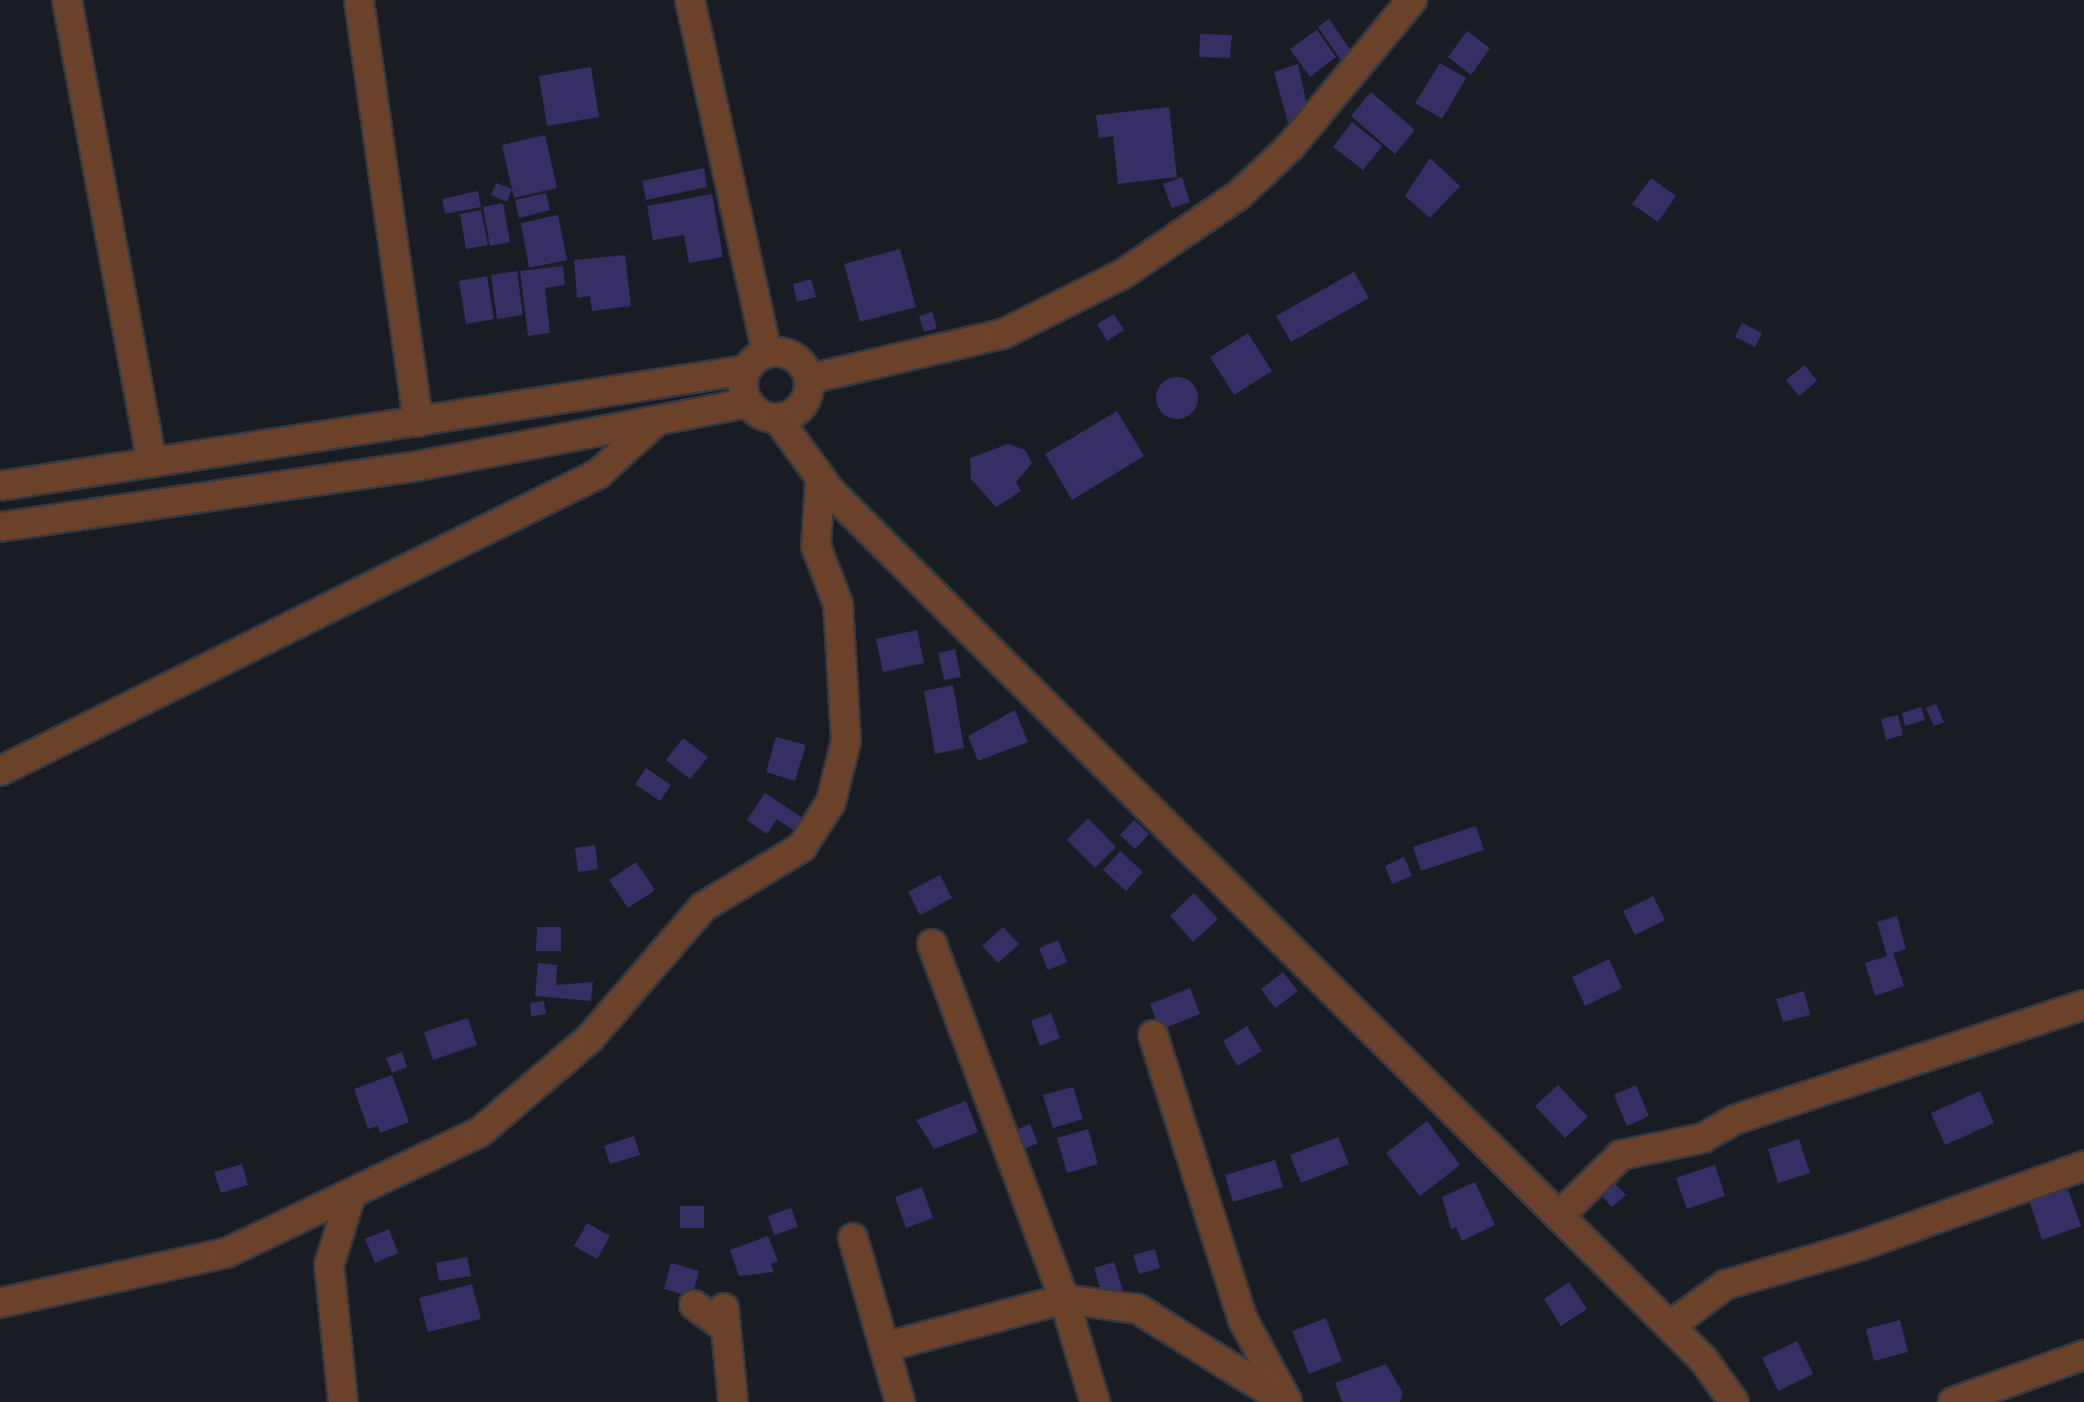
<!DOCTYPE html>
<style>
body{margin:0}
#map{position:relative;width:2084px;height:1402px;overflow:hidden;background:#191c23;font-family:"Noto Sans",sans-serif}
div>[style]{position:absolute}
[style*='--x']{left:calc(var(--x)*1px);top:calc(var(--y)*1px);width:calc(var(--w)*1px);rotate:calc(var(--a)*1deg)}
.building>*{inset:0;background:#362f66}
.round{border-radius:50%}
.roads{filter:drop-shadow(2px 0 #36393f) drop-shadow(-2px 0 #36393f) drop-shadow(0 2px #36393f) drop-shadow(0 -2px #36393f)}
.minor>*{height:28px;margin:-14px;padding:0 14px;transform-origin:14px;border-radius:14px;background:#6b4229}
.minor>.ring{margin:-14px;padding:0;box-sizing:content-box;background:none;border:28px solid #6b4229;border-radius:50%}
span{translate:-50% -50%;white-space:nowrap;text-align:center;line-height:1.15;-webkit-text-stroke:8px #10131a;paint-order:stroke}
</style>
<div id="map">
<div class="building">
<div style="clip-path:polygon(1329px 19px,1354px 55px,1343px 63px,1318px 27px)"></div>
<div style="clip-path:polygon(1317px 30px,1336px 57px,1310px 77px,1290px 49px)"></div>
<div style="clip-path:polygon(1467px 31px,1490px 48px,1471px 75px,1448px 57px)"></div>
<div style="clip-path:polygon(1200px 34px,1232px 35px,1230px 58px,1199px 57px)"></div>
<div style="clip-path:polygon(1440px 63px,1466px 78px,1442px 119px,1415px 103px)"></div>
<div style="clip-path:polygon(1298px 64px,1307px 105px,1288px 123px,1274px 72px)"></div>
<div style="clip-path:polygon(591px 67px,599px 117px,547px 126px,539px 76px)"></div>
<div style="clip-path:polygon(1371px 92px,1415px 130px,1395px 154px,1351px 116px)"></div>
<div style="clip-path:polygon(1169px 107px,1177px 177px,1118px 184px,1113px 136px,1099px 138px,1096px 115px)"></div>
<div style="clip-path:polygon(1352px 122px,1382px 146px,1363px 170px,1333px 147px)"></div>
<div style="clip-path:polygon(545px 135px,557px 188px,514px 198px,502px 145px)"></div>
<div style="clip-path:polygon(1430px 158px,1460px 186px,1430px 218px,1405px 196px)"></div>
<div style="clip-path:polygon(704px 168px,707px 187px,646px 200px,642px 181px)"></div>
<div style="clip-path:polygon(1182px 177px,1190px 202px,1172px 208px,1163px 184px)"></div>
<div style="clip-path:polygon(1651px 178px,1676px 196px,1658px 222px,1632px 204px)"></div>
<div style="clip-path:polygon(496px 183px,512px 189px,507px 202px,491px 195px)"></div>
<div style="clip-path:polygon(478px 191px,481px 207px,445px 214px,442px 199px)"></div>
<div style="clip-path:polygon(546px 193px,550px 210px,519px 218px,515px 200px)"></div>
<div style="clip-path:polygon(712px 194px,723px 257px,689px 263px,684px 235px,653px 240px,647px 206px)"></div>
<div style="clip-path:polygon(503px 203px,510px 242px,490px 246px,483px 207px)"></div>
<div style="clip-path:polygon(481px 210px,488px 245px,466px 249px,460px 214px)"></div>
<div style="clip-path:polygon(558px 215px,567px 260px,529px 268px,521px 223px)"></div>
<div style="clip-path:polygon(900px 249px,916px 307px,860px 322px,844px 264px)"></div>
<div style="clip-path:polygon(625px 255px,631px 306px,592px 311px,590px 296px,577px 298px,574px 260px)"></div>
<div style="clip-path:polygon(563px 266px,565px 285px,545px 288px,550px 333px,528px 336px,520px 271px)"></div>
<div style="clip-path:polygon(517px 271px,523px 315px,497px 319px,491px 275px)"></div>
<div style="clip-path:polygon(1354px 272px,1369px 298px,1291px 342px,1276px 316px)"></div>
<div style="clip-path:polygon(487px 276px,494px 319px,466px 324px,459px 281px)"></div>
<div style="clip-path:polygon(811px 279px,816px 297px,797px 302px,793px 284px)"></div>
<div style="clip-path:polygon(932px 312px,937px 328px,924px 332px,919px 316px)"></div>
<div style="clip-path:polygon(1114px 314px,1124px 330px,1107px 341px,1097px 324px)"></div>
<div style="clip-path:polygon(1742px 323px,1762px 333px,1755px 347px,1735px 337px)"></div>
<div style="clip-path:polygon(1248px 333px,1272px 371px,1234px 395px,1210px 357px)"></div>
<div style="clip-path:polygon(1805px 365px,1817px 381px,1799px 396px,1786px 380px)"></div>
<div class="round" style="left:1156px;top:377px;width:42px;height:42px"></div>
<div style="clip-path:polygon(1117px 411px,1144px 456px,1072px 500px,1045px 454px)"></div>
<div style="clip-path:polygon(1008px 444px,1025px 450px,1032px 463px,1016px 482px,1021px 491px,996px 507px,971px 479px,970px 458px)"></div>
<div style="clip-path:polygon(917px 630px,924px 663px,883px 672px,876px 639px)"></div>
<div style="clip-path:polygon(955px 649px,961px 677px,944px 680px,938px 653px)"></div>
<div style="clip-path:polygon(953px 685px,964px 748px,935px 754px,924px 691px)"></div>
<div style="clip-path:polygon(1936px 704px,1944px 722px,1934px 726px,1926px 708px)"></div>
<div style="clip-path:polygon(1921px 707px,1925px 720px,1905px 726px,1902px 713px)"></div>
<div style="clip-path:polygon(1015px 710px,1028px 742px,978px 761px,968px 736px)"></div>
<div style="clip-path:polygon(1898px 715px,1903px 735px,1886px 740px,1881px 719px)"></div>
<div style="clip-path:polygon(776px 737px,806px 745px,795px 781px,766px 772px)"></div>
<div style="clip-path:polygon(683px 738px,708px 757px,690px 779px,666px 760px)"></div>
<div style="clip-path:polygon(646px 768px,671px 785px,660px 801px,635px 784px)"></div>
<div style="clip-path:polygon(765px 793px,810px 823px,802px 836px,777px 819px,767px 834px,747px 820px)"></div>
<div style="clip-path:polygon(1088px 818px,1116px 847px,1095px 868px,1067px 840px)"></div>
<div style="clip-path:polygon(1134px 820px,1149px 834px,1135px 849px,1120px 835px)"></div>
<div style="clip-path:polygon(1476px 826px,1484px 850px,1421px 871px,1413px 847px)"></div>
<div style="clip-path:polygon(595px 845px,598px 869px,578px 872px,575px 848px)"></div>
<div style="clip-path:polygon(1120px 851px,1143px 872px,1126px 891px,1103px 870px)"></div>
<div style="clip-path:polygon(1404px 857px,1412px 876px,1392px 884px,1385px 866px)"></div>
<div style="clip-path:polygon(636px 862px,655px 890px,628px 908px,609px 880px)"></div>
<div style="clip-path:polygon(940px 875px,952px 898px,920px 915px,908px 892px)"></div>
<div style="clip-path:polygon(1194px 893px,1218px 919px,1193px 942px,1170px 916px)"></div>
<div style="clip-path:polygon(1653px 896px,1665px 920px,1635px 935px,1623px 911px)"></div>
<div style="clip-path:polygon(1897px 916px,1906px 949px,1893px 953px,1904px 986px,1875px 996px,1865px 963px,1887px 956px,1877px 922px)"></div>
<div style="clip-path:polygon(537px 927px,561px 927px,561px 951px,536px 951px)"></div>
<div style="clip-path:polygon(1003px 927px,1019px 944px,998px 963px,982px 946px)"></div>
<div style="clip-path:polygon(1058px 940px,1067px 962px,1048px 970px,1039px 948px)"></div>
<div style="clip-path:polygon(1609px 959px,1622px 988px,1585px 1006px,1572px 977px)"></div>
<div style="clip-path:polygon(538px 963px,557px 965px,556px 985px,593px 982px,591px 1001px,535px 996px)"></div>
<div style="clip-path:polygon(1283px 972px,1298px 991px,1275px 1008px,1261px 989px)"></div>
<div style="clip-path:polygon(1190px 988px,1200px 1014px,1160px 1030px,1150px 1004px)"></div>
<div style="clip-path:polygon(1804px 991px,1810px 1015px,1783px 1022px,1776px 999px)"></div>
<div style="clip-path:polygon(544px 1001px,546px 1014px,531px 1016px,530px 1003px)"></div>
<div style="clip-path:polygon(1051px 1013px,1060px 1038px,1040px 1046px,1031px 1021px)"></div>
<div style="clip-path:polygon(468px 1018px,477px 1045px,433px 1060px,424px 1032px)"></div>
<div style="clip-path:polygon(1247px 1026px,1262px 1051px,1237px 1066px,1223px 1041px)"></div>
<div style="clip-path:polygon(402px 1052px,407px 1067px,392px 1073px,386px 1058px)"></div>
<div style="clip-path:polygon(392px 1075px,409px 1122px,380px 1133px,378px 1126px,368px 1129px,354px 1089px)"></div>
<div style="clip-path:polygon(1558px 1085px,1588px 1117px,1565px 1138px,1535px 1106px)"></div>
<div style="clip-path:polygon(1636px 1085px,1649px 1116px,1627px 1126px,1614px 1095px)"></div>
<div style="clip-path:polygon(1073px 1087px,1083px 1119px,1053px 1128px,1043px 1095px)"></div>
<div style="clip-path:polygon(1980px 1091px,1994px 1123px,1945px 1145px,1931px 1113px)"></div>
<div style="clip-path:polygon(966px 1101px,978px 1132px,934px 1149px,916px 1120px)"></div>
<div style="clip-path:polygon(1427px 1121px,1460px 1165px,1420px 1196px,1386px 1153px)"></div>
<div style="clip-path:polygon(1030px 1124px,1038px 1143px,1020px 1151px,1012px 1132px)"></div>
<div style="clip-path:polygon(1088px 1129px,1098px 1164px,1067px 1173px,1057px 1138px)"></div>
<div style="clip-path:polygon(634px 1136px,640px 1155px,610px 1164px,604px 1146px)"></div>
<div style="clip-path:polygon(1338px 1137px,1349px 1164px,1301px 1183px,1290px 1155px)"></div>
<div style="clip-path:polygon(1799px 1139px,1810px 1173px,1778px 1183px,1768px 1149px)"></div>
<div style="clip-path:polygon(1275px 1160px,1283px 1187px,1233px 1202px,1225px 1175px)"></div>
<div style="clip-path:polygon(242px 1164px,248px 1185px,221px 1193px,214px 1172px)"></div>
<div style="clip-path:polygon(1715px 1165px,1725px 1196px,1687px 1209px,1676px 1178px)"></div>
<div style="clip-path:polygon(1612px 1180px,1626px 1195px,1612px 1207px,1598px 1192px)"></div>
<div style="clip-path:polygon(1475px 1182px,1495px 1225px,1462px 1241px,1456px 1227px,1451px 1229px,1442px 1197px)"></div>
<div style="clip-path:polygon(922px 1187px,933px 1218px,906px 1228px,895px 1197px)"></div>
<div style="clip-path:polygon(2067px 1187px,2081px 1226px,2042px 1240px,2029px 1200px)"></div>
<div style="clip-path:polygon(680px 1206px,704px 1206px,704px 1228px,680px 1228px)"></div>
<div style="clip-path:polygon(791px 1208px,798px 1227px,774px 1235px,768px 1216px)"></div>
<div style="clip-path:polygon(587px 1223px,610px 1236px,597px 1259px,574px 1246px)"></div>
<div style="clip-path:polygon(389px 1229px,398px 1253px,375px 1263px,365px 1239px)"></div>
<div style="clip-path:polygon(768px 1236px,778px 1261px,771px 1264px,774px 1272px,739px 1276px,730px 1250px)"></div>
<div style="clip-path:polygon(1155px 1249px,1160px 1268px,1139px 1274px,1133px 1255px)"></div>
<div style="clip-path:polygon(467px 1257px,471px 1276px,439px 1281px,436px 1263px)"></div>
<div style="clip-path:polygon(1114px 1262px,1123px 1291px,1103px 1297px,1094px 1268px)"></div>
<div style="clip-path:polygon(671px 1263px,699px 1271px,692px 1297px,664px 1289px)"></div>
<div style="clip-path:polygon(1569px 1282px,1587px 1309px,1561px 1326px,1544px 1299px)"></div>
<div style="clip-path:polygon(472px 1284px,481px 1319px,428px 1332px,419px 1298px)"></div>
<div style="clip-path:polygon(1326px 1318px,1342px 1361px,1309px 1374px,1292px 1331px)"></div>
<div style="clip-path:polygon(1900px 1320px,1908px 1352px,1874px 1361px,1866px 1329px)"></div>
<div style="clip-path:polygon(1797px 1341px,1813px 1374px,1778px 1391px,1762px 1358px)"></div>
<div style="clip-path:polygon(1386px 1364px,1403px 1393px,1400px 1402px,1342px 1402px,1335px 1383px)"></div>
</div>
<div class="roads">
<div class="minor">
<div style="--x:67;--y:0;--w:470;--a:79.6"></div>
<div style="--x:359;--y:0;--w:426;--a:82"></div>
<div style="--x:690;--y:0;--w:360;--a:77.7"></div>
<div class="ring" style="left:743px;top:352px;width:38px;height:38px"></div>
<div style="--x:809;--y:379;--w:199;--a:-13.1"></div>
<div style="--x:1003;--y:334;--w:134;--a:-26.6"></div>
<div style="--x:1123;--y:274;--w:140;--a:-34.3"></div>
<div style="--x:1239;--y:195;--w:70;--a:-43.3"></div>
<div style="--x:1290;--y:147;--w:191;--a:-50.3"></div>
<div style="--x:777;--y:418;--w:92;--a:53.9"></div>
<div style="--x:831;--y:492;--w:1230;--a:44.84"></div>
<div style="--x:1703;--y:1359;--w:53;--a:54.2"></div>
<div style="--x:0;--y:486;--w:755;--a:-8.84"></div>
<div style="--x:0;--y:527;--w:422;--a:-8.3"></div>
<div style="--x:418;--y:466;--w:336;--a:-10.8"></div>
<div style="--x:0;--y:771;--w:668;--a:-26.41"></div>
<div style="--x:598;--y:474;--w:76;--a:-42.3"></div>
<div style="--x:932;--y:944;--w:379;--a:69.6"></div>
<div style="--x:1064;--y:1299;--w:108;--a:73.2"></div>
<div style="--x:1153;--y:1035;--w:299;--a:72.5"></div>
<div style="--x:1243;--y:1320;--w:92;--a:61.5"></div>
<div style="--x:1559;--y:1216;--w:87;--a:-44.5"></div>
<div style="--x:1621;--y:1155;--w:84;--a:-11.7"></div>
<div style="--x:1703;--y:1138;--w:36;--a:-30"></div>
<div style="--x:1734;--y:1120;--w:368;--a:-18.2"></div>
<div style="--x:853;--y:1238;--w:171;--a:74"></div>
<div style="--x:0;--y:1303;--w:231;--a:-12.5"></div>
<div style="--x:226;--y:1253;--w:281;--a:-25.5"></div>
<div style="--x:480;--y:1132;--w:145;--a:-40.5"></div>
<div style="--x:590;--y:1038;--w:173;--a:-49.2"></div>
<div style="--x:703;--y:907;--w:116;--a:-31.2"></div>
<div style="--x:802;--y:847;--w:54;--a:-57.2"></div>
<div style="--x:831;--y:802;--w:63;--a:-76.2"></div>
<div style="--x:846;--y:741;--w:137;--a:-93.3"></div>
<div style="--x:838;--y:604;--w:62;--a:-110.8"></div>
<div style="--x:816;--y:546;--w:65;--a:-86.5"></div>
<div style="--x:694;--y:1305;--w:39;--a:36"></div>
<div style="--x:724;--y:1308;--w:94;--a:84.5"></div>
<div style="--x:1670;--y:1326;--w:69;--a:-36.7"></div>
<div style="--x:1725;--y:1285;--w:140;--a:-16.2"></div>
<div style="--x:1859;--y:1246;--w:239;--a:-19.6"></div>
<div style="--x:885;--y:1347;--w:185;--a:-15"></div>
<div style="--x:1064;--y:1299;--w:75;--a:7.7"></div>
<div style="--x:1138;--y:1309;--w:175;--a:32.1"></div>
<div style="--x:343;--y:1402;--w:138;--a:-95.8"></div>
<div style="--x:329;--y:1265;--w:73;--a:-72.6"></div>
<div style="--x:1953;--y:1402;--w:139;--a:-19.7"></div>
</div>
</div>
</div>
